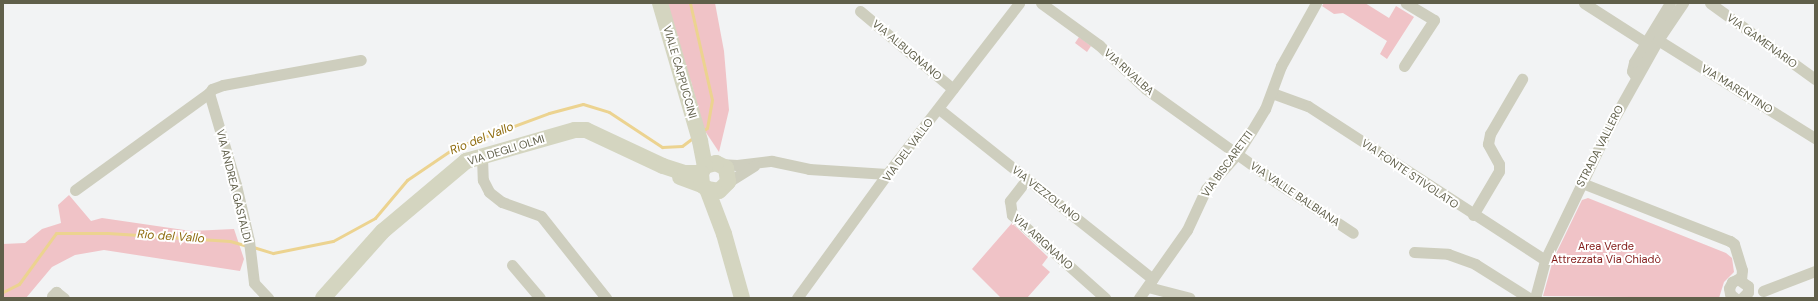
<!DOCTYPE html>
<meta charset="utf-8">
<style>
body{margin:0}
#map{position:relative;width:1818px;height:301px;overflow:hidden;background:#f2f3f4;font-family:"DM Sans",sans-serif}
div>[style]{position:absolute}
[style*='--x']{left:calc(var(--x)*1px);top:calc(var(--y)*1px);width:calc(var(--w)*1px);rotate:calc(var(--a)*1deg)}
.green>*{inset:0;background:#f0c3c7}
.stream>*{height:3px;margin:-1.5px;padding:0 1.5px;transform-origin:1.5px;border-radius:1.5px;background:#ecd390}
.street>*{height:11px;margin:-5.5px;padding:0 5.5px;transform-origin:5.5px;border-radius:5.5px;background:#cecebe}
.secondary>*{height:16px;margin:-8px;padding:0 8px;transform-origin:8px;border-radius:8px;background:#d4d5c0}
span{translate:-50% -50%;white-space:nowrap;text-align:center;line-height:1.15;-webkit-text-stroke:4px #fff;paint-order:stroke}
.street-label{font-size:11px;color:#605f4a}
.park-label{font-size:11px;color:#821b19}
.water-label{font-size:12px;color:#8f6c0f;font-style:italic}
.frame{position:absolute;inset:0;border:4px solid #605f4a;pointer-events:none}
</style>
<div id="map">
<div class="green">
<div style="clip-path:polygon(666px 3px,715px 3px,724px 51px,729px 110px,719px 152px,703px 128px,691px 81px,685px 75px)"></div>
<div style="clip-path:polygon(1324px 3px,1365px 3px,1389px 18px,1396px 6px,1414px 17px,1387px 59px,1380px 54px,1387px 41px,1343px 13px,1334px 14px,1322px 6px)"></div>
<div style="clip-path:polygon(1079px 37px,1091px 46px,1087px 52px,1075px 43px)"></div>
<div style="clip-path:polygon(69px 195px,91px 221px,102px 218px,191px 231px,234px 229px,244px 259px,240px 271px,104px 250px,75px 255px,52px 267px,26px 298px,3px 298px,3px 244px,25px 243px,42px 229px,61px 223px,58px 205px)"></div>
<div style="clip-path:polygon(1588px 198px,1726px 253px,1732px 258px,1734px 272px,1724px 282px,1719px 298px,1543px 296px,1553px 260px,1582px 200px)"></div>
<div style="clip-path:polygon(1012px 223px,1048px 257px,1042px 265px,1050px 272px,1027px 298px,1001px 298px,972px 269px)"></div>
</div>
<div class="stream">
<div style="--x:690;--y:3;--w:99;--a:77.2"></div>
<div style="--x:712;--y:100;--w:28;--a:100"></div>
<div style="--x:707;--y:128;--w:6;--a:149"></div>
<div style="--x:253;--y:247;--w:21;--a:17"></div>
<div style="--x:273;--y:253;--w:61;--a:-11.3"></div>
<div style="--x:333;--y:241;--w:48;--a:-28.7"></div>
<div style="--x:375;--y:218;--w:50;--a:-49.9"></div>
<div style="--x:407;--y:180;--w:57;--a:-34.2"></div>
<div style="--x:454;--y:148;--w:101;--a:-20.2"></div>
<div style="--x:549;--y:113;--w:35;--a:-15"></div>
<div style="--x:583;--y:104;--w:27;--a:17"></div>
<div style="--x:609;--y:112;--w:64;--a:33.4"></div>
<div style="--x:662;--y:147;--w:20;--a:-3"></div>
<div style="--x:682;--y:146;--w:15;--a:-37"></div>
<div style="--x:3;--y:292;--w:18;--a:-27"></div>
<div style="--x:19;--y:284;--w:63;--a:-54"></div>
<div style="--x:56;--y:233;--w:52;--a:0"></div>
<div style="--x:108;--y:233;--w:122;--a:3.8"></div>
<div style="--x:230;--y:241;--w:19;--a:16"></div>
</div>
<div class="street">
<div style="--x:1041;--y:3;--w:72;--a:35.9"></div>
<div style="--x:1099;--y:45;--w:64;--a:43.1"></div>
<div style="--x:1146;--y:89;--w:160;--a:35.6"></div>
<div style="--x:1276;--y:182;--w:92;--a:33.5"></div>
<div style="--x:1584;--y:3;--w:72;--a:32.6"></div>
<div style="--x:1710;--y:3;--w:130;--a:35.9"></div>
<div style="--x:860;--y:11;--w:121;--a:40"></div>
<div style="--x:1658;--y:40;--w:185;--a:32"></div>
<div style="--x:1404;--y:66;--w:55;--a:-56.9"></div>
<div style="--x:1434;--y:20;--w:33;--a:-149"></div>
<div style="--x:1636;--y:77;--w:7;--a:-124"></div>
<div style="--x:1632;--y:71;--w:9;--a:-77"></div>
<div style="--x:1634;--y:62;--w:69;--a:-58.6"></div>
<div style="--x:209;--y:93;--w:5;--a:-53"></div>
<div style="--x:212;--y:89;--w:12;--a:-20"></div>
<div style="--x:223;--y:85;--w:140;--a:-10.3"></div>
<div style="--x:1272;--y:93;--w:38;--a:20"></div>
<div style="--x:1308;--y:106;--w:283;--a:33"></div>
<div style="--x:939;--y:109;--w:273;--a:38.5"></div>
<div style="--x:482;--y:157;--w:23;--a:88"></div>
<div style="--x:483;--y:180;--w:13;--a:63"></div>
<div style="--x:489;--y:192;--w:16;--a:38"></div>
<div style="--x:502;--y:202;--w:41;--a:19.7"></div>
<div style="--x:541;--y:216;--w:105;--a:51.6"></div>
<div style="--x:720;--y:164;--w:17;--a:3"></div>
<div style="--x:737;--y:165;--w:35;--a:-7"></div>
<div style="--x:772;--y:161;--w:38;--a:12"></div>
<div style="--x:809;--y:169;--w:78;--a:3.7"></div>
<div style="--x:1027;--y:179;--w:28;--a:128"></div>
<div style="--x:1010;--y:201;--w:14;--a:82"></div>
<div style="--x:1012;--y:215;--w:125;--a:41.7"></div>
<div style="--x:728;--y:182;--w:31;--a:-32"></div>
<div style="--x:1582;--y:183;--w:159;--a:21.4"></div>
<div style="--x:1730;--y:241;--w:5;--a:37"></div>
<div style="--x:1734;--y:244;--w:27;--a:73"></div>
<div style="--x:1742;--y:270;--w:10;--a:96"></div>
<div style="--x:75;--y:190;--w:165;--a:-35.9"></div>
<div style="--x:209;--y:93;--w:96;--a:73.6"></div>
<div style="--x:236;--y:185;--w:57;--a:76.9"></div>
<div style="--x:249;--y:241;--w:42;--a:83.2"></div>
<div style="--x:254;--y:283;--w:21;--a:47"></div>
<div style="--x:1473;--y:215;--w:51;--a:-59.4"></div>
<div style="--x:1499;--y:171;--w:7;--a:-90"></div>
<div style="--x:1499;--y:164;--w:23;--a:-119"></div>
<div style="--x:1488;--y:144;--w:10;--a:-79"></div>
<div style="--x:1490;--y:134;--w:64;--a:-59.8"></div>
<div style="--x:1414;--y:252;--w:34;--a:3"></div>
<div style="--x:1448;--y:254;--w:29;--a:20"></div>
<div style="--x:1475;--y:264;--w:64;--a:32.2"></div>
<div style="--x:512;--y:265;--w:43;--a:49.7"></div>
<div style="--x:1148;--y:287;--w:43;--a:14.7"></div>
<div style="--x:1763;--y:291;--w:56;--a:-21"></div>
<div style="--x:52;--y:296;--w:6;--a:-45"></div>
<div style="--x:56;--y:292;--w:10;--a:37"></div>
<div style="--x:797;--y:298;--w:153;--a:-54"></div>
<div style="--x:887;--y:174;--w:216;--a:-52.3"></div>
<div style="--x:1139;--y:298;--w:83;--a:-54.8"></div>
<div style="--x:1187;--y:230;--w:45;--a:-65.1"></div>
<div style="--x:1206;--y:189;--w:47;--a:-48.5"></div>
<div style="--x:1237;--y:154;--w:26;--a:-58"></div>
<div style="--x:1251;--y:132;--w:27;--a:-59"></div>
<div style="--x:1265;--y:109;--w:46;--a:-69.6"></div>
<div style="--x:1281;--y:66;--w:72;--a:-60.9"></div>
<div style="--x:1535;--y:298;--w:39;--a:-75"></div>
<div style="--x:1545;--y:260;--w:145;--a:-64.3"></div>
<div style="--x:1608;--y:129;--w:102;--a:-60.7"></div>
<div style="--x:1658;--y:40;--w:45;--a:-56"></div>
<div style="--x:1735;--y:298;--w:6;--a:-141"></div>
<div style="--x:1730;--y:294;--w:6;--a:-99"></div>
<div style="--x:1729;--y:288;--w:7;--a:-63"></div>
<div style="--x:1732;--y:282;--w:7;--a:-27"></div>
<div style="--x:1738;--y:279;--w:12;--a:35"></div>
<div style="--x:1748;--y:286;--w:6;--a:90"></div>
<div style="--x:1748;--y:292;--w:8;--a:135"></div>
</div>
<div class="secondary">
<div style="--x:660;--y:3;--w:144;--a:73.8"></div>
<div style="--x:700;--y:141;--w:25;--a:79"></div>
<div style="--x:680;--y:177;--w:23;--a:20"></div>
<div style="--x:702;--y:185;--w:6;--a:39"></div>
<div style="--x:707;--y:189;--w:12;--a:9"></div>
<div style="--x:719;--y:191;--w:13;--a:-45"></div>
<div style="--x:728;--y:182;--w:14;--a:-98"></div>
<div style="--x:726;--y:168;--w:11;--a:-153"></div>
<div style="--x:716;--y:163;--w:11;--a:165"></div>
<div style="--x:705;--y:166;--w:8;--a:120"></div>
<div style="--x:701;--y:173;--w:12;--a:85"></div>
<div style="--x:707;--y:189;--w:48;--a:69.3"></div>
<div style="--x:724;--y:234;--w:66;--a:74.3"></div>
<div style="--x:323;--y:298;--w:90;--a:-48.2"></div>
<div style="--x:383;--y:231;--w:109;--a:-40.1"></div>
<div style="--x:466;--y:161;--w:113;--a:-15.9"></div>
<div style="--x:575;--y:130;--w:11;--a:0"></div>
<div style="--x:586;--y:130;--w:85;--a:25.1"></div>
<div style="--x:663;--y:166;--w:23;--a:18"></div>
<div style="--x:685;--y:173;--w:16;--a:0"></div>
</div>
<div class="street-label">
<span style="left:1762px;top:41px;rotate:36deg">VIA GAMENARIO</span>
<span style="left:907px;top:50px;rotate:40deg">VIA ALBUGNANO</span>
<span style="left:680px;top:72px;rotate:74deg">VIALE CAPPUCCINI</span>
<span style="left:1129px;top:72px;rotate:42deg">VIA RIVALBA</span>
<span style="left:1737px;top:89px;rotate:32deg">VIA MARENTINO</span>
<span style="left:1600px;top:146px;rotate:-63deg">STRADA VALLERO</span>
<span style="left:506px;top:150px;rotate:-17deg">VIA DEGLI OLMI</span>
<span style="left:908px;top:150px;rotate:-53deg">VIA DEL VALLO</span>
<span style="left:1227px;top:164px;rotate:-54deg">VIA BISCARETTI</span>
<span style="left:1410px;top:174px;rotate:34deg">VIA FONTE STIVOLATO</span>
<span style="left:234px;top:186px;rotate:76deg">VIA ANDREA GASTALDI</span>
<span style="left:1046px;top:194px;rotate:38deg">VIA VEZZOLANO</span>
<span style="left:1295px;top:194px;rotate:34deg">VIA VALLE BALBIANA</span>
<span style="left:1043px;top:242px;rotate:42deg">VIA ARIGNANO</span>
</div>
<div class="park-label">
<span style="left:1606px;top:253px">Area Verde<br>Attrezzata Via Chiadò</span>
</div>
<div class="water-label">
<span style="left:482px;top:139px;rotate:-22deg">Rio del Vallo</span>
<span style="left:171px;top:237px;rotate:4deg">Rio del Vallo</span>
</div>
<div class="frame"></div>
</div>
